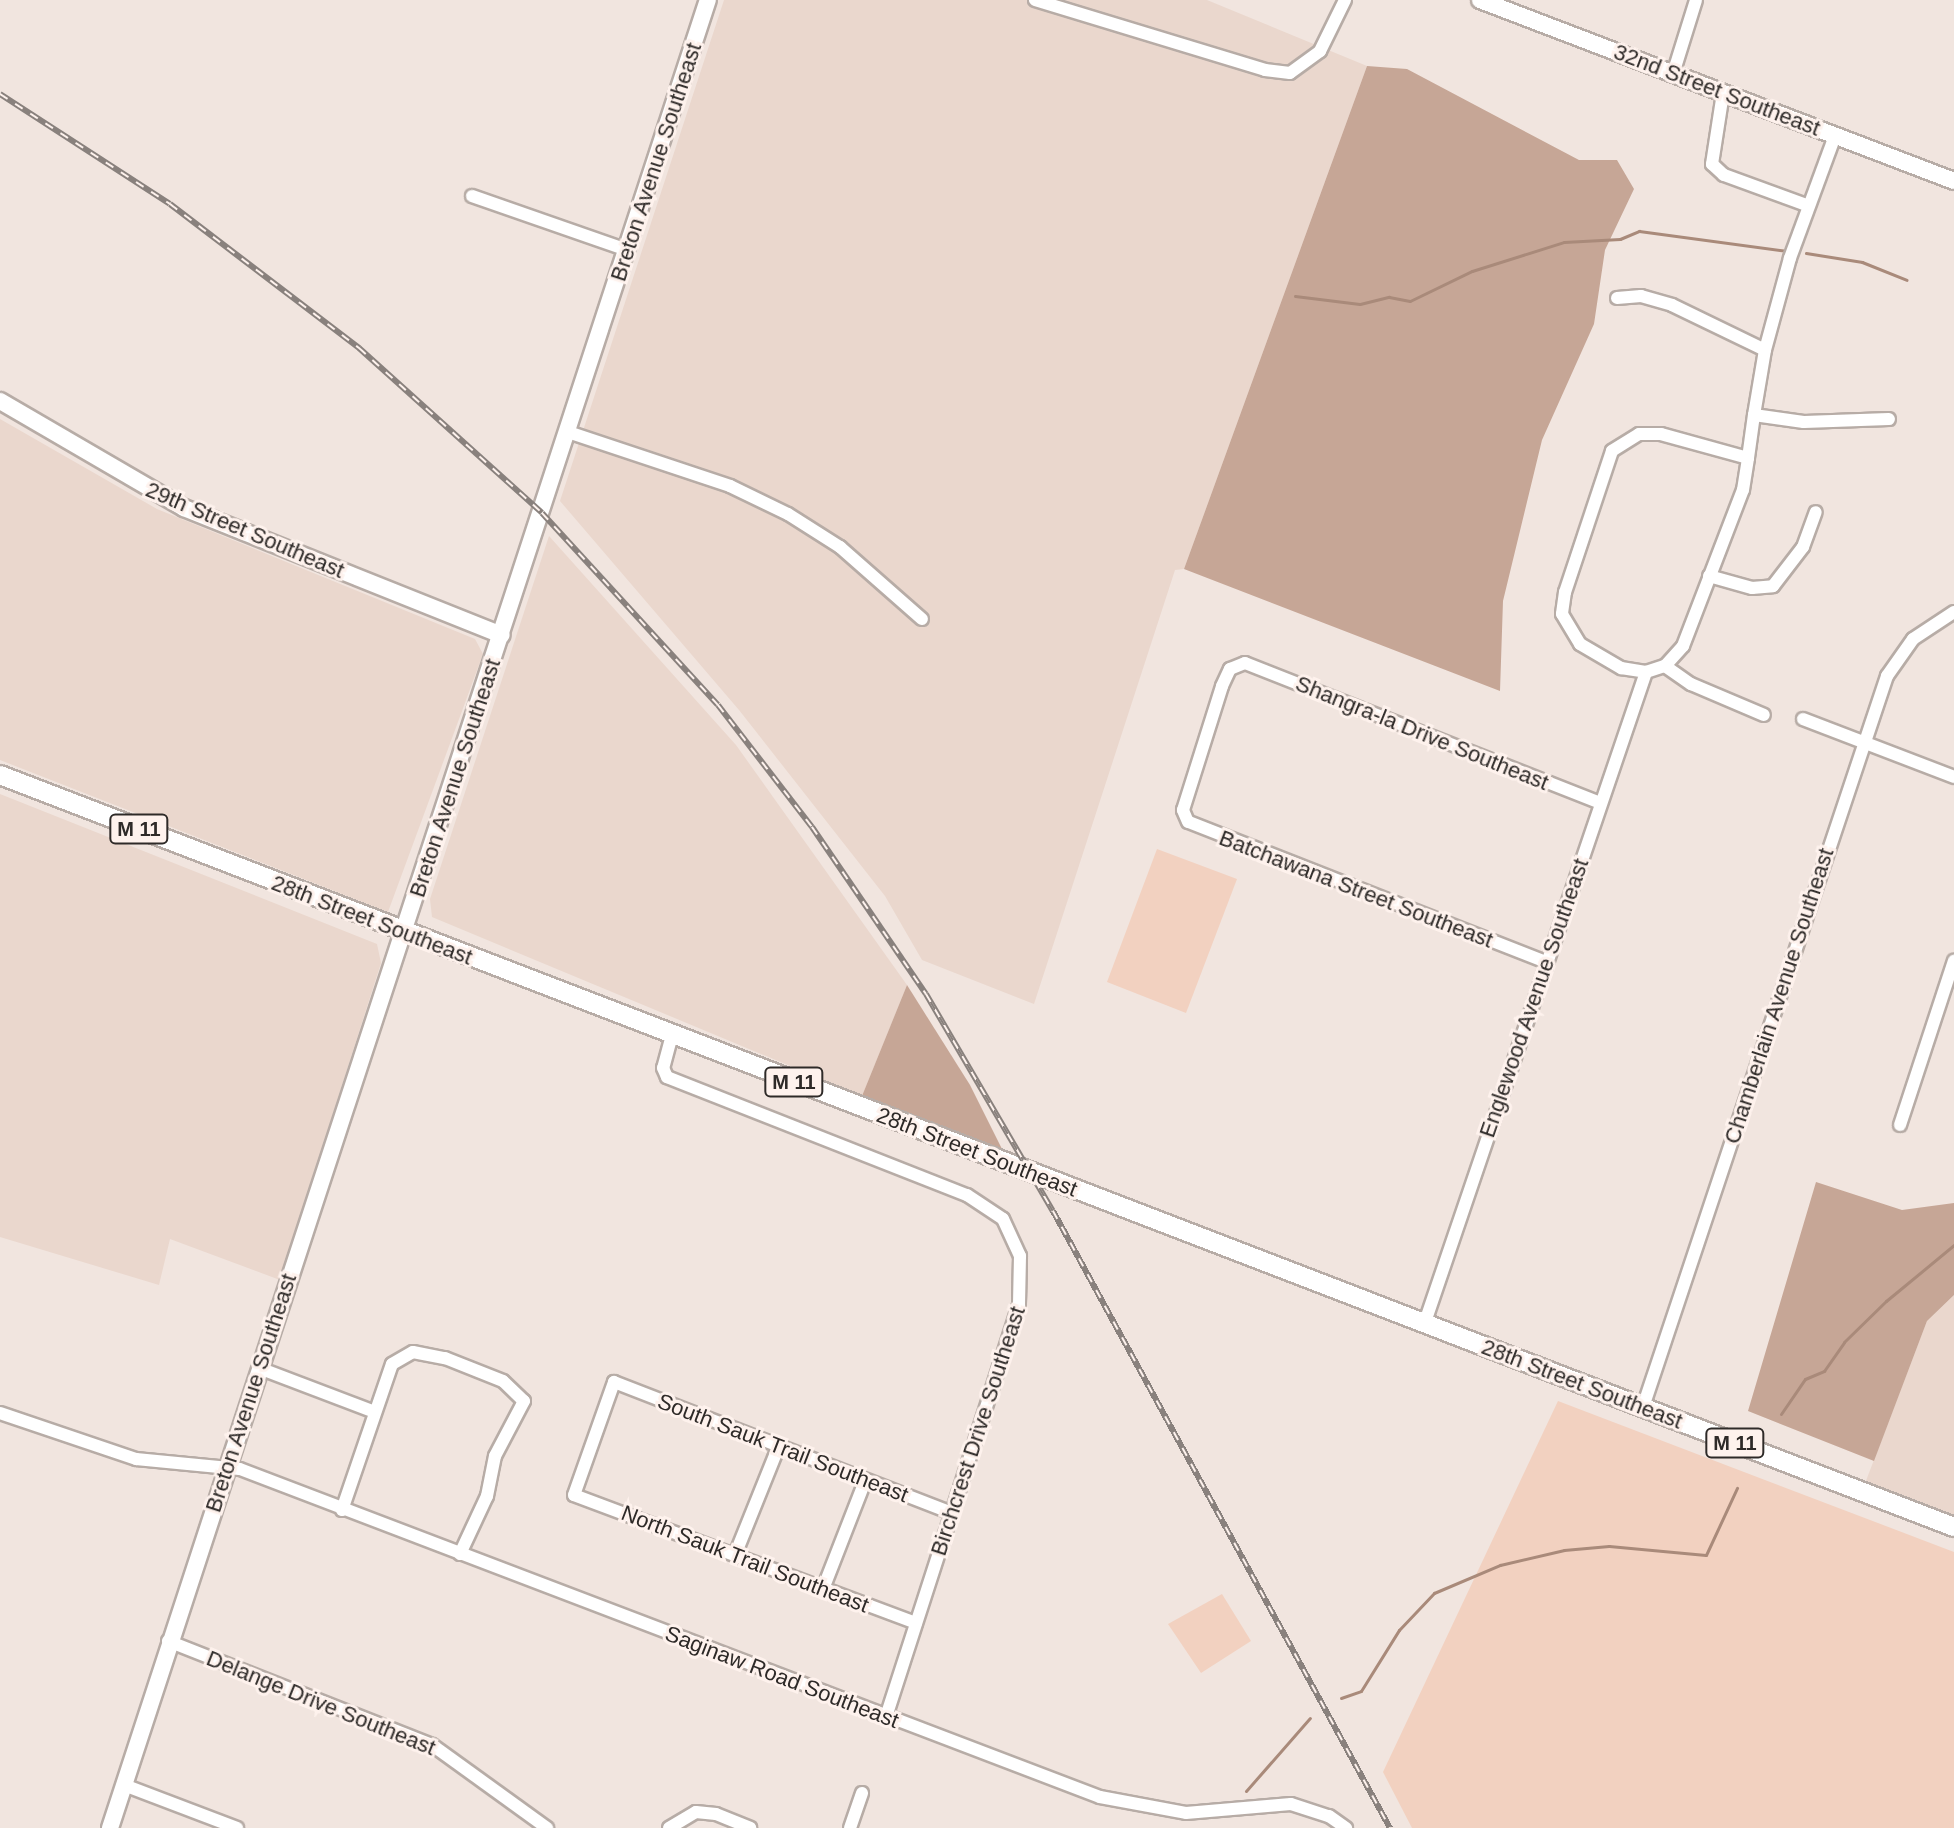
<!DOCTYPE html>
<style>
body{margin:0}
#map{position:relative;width:1954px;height:1828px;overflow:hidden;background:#f1e5df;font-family:Arial,sans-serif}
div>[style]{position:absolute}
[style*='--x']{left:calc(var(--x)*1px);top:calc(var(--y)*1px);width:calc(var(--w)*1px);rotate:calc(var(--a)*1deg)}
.built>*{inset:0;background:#ead7cd}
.green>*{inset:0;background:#f2d1c0}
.forest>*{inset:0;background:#c6a696}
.stream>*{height:3px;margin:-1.5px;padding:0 1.5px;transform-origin:1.5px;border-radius:1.5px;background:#a98a7a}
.roads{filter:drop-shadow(2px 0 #b7aca6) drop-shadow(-2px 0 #b7aca6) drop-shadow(0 2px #b7aca6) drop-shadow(0 -2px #b7aca6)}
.street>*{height:12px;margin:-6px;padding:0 6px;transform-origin:6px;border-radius:6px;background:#fff}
.secondary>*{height:16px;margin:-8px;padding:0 8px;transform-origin:8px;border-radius:8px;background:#fff}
.primary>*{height:18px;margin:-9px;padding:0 9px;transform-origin:9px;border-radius:9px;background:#fff}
.rail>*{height:6px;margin-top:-3px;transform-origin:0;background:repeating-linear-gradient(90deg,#fef2ed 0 9px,#89817d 0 18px);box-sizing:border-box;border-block:2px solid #89817d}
span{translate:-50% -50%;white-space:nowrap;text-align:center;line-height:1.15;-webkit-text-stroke:6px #fef2ed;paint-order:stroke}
.shield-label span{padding:2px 6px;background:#fef2ed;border:2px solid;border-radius:6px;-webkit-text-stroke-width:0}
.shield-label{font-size:20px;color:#2e2a28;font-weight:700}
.street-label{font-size:22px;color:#2e2a28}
</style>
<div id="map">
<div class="built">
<div style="clip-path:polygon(724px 0,1207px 0,1367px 66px,1184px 569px,1175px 570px,1034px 1004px,922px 960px,885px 896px,739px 710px,560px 501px)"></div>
<div style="clip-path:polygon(0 419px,157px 509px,475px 639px,483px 654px,388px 912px,0 760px)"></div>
<div style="clip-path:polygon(549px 536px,736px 745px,907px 985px,862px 1096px,432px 917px,430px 899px)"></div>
<div style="clip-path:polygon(0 794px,377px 944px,381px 963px,280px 1280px,170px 1239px,159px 1285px,0 1237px)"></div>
<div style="clip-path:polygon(1954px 1295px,1954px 1520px,1864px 1486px,1927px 1321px)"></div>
</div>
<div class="green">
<div style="clip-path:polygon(1157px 849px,1237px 879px,1186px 1013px,1107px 982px)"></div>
<div style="clip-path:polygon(1558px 1401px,1954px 1552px,1954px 1828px,1412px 1828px,1383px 1772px)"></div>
<div style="clip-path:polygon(1222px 1594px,1251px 1641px,1201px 1673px,1168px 1624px)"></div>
</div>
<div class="forest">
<div style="clip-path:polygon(1367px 66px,1407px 69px,1579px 160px,1617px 160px,1634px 189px,1605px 250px,1594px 324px,1542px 440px,1503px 601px,1500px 691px,1184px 569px)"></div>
<div style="clip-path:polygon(907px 985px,970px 1085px,1003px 1151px,862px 1096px)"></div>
<div style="clip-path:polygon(1816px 1182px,1902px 1210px,1954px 1203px,1954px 1295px,1927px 1321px,1874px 1461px,1748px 1411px)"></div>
</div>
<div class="stream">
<div style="--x:1806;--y:253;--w:57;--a:9.1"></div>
<div style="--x:1862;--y:262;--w:48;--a:21.8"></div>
<div style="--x:1295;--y:296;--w:65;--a:7"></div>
<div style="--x:1360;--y:304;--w:30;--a:-14"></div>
<div style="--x:1389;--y:297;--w:21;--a:11"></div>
<div style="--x:1410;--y:301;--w:69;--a:-25.8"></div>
<div style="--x:1472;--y:271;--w:96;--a:-17.5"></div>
<div style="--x:1564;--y:242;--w:56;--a:-3.1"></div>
<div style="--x:1620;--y:239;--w:21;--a:-23"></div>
<div style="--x:1639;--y:231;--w:148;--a:7.7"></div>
<div style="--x:1781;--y:1414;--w:42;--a:-55.6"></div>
<div style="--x:1805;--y:1379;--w:21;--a:-23"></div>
<div style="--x:1824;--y:1371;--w:35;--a:-55"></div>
<div style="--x:1844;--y:1342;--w:59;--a:-44.3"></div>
<div style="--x:1886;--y:1301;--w:88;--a:-39.5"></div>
<div style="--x:1341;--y:1698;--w:21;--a:-19"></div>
<div style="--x:1361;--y:1691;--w:72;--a:-58.1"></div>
<div style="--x:1399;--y:1630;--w:51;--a:-46.6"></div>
<div style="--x:1434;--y:1593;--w:72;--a:-23"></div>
<div style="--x:1500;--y:1565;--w:66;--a:-13.2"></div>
<div style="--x:1564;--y:1550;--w:45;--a:-5.1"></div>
<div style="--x:1609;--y:1546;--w:97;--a:5.3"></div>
<div style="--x:1706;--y:1555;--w:74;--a:-65.2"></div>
<div style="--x:1246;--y:1791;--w:97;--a:-48.8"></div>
</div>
<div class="roads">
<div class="street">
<div style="--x:1035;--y:0;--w:240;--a:16.9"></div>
<div style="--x:1265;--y:70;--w:25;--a:7"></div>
<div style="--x:1290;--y:73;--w:37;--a:-36"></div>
<div style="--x:1320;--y:51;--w:57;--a:-63.9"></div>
<div style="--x:1673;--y:74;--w:77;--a:-72.7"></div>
<div style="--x:1723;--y:93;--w:72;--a:98.8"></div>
<div style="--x:1712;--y:164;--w:16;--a:43"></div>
<div style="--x:1724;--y:175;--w:90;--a:20"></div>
<div style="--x:472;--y:196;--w:164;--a:19.2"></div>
<div style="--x:1617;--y:298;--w:24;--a:-5"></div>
<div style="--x:1641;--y:296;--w:32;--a:16"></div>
<div style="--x:1672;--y:305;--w:103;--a:25.8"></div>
<div style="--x:1754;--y:415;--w:50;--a:8"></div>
<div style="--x:1804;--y:422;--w:85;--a:-2"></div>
<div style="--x:568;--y:432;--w:171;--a:18.4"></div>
<div style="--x:730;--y:486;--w:64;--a:25.8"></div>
<div style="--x:788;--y:514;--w:62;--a:32.4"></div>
<div style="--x:840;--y:547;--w:109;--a:41.3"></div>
<div style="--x:1748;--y:458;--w:90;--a:-164.6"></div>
<div style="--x:1661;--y:434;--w:22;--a:180"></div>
<div style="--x:1639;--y:434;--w:32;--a:148"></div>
<div style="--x:1612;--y:451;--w:149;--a:108.4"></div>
<div style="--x:1565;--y:592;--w:22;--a:98"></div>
<div style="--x:1562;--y:614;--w:35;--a:59"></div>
<div style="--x:1580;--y:644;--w:48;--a:30.3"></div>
<div style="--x:1621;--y:668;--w:25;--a:9"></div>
<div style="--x:1646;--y:672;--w:20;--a:-18"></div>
<div style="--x:1665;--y:666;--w:27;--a:-48"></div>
<div style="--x:1683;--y:646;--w:167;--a:-69"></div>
<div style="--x:1743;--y:490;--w:32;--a:-81"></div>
<div style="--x:1748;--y:458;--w:43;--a:-82.1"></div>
<div style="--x:1754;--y:415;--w:66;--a:-80.4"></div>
<div style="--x:1765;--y:350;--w:95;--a:-74.8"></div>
<div style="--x:1790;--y:258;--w:130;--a:-69.8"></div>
<div style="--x:1709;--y:576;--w:45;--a:15.6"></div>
<div style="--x:1752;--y:588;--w:21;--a:-5"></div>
<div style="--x:1773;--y:586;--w:49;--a:-52.4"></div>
<div style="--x:1803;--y:547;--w:37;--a:-70"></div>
<div style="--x:1665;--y:666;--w:32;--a:35"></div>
<div style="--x:1691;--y:684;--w:79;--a:23"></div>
<div style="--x:1803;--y:719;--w:162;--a:21"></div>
<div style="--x:1546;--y:962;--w:384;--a:-158.6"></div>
<div style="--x:1188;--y:822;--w:13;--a:-113"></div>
<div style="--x:1183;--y:810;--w:130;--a:-72.5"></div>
<div style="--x:1222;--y:686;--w:19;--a:-65"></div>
<div style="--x:1230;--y:669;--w:16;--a:-22"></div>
<div style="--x:1245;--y:663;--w:382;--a:21.5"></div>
<div style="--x:672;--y:1035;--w:34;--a:105"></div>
<div style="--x:663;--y:1068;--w:10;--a:66"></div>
<div style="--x:667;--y:1077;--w:322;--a:21.5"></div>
<div style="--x:967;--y:1195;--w:43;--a:33.7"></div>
<div style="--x:1003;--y:1219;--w:41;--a:65.3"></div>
<div style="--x:1020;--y:1256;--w:49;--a:91.2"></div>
<div style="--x:1019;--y:1305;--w:432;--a:107.9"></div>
<div style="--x:1900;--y:1125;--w:173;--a:-71.8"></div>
<div style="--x:1424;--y:1325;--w:690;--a:-71.22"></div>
<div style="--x:259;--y:1368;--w:121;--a:20.8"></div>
<div style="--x:1643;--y:1407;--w:771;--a:-71.54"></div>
<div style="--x:1887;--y:676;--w:45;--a:-54.9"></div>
<div style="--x:1913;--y:639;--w:49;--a:-33.4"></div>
<div style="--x:0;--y:1413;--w:144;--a:18.7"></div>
<div style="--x:136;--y:1459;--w:104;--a:5.5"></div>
<div style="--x:240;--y:1469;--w:920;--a:20.88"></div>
<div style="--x:1100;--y:1797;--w:87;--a:10.5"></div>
<div style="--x:1186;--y:1813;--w:105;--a:-4.9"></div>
<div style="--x:1291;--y:1804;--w:40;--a:18"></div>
<div style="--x:1329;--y:1816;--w:21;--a:35"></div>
<div style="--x:342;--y:1510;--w:154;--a:-71.1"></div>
<div style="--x:392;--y:1364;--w:24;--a:-30"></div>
<div style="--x:413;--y:1352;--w:33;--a:11"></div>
<div style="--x:445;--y:1358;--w:62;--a:21.6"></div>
<div style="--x:503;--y:1381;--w:29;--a:44"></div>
<div style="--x:524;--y:1401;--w:62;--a:117.8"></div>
<div style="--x:495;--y:1456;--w:41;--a:101.3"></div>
<div style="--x:487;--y:1496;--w:64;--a:115"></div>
<div style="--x:735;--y:1555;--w:115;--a:-68.1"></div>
<div style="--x:823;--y:1589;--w:116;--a:-68.7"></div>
<div style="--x:916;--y:1623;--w:365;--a:-159.5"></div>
<div style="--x:574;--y:1495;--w:120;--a:-70.5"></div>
<div style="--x:614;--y:1382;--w:362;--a:21.2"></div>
<div style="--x:168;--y:1641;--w:284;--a:21.5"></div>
<div style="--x:432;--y:1745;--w:142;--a:35.8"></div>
<div style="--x:124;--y:1785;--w:121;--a:20.8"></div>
<div style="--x:669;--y:1828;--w:31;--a:-31"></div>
<div style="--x:696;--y:1812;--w:20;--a:6"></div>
<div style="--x:716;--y:1814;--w:37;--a:22"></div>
<div style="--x:850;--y:1828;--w:37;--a:-71"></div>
</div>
<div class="secondary">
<div style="--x:1480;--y:0;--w:507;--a:20.9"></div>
<div style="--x:0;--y:401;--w:213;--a:30.2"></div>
<div style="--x:184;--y:508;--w:342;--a:21.8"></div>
<div style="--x:110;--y:1828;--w:1923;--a:-71.89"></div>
</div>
<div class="primary">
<div style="--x:0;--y:775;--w:2094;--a:21.05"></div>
</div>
</div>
<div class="rail">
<div style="--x:0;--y:94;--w:202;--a:32.9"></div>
<div style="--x:170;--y:204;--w:238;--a:37.3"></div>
<div style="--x:359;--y:348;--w:246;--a:42"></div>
<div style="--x:542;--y:513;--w:260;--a:47.5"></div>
<div style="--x:718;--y:705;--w:154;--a:52.4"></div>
<div style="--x:812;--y:827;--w:202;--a:55.7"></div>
<div style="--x:926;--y:994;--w:251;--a:59.7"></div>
<div style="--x:1053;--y:1211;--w:703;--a:61.36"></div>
</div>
<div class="shield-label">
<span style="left:139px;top:829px">M 11</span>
<span style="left:794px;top:1082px">M 11</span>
<span style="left:1735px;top:1443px">M 11</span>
</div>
<div class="street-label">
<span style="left:1717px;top:90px;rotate:21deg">32nd Street Southeast</span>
<span style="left:656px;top:162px;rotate:-72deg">Breton Avenue Southeast</span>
<span style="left:245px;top:530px;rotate:23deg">29th Street Southeast</span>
<span style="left:1422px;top:733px;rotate:22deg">Shangra-la Drive Southeast</span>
<span style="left:455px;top:778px;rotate:-72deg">Breton Avenue Southeast</span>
<span style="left:1356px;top:889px;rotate:21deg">Batchawana Street Southeast</span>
<span style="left:372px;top:920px;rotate:21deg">28th Street Southeast</span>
<span style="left:1779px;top:996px;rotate:-72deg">Chamberlain Avenue Southeast</span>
<span style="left:1534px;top:998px;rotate:-71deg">Englewood Avenue Southeast</span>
<span style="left:977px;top:1152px;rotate:21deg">28th Street Southeast</span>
<span style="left:1582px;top:1384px;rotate:21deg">28th Street Southeast</span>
<span style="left:251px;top:1393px;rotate:-72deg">Breton Avenue Southeast</span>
<span style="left:978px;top:1431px;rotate:-72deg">Birchcrest Drive Southeast</span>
<span style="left:783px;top:1448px;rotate:21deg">South Sauk Trail Southeast</span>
<span style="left:745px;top:1559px;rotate:21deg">North Sauk Trail Southeast</span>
<span style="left:782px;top:1677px;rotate:21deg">Saginaw Road Southeast</span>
<span style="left:321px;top:1703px;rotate:22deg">Delange Drive Southeast</span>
</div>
</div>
